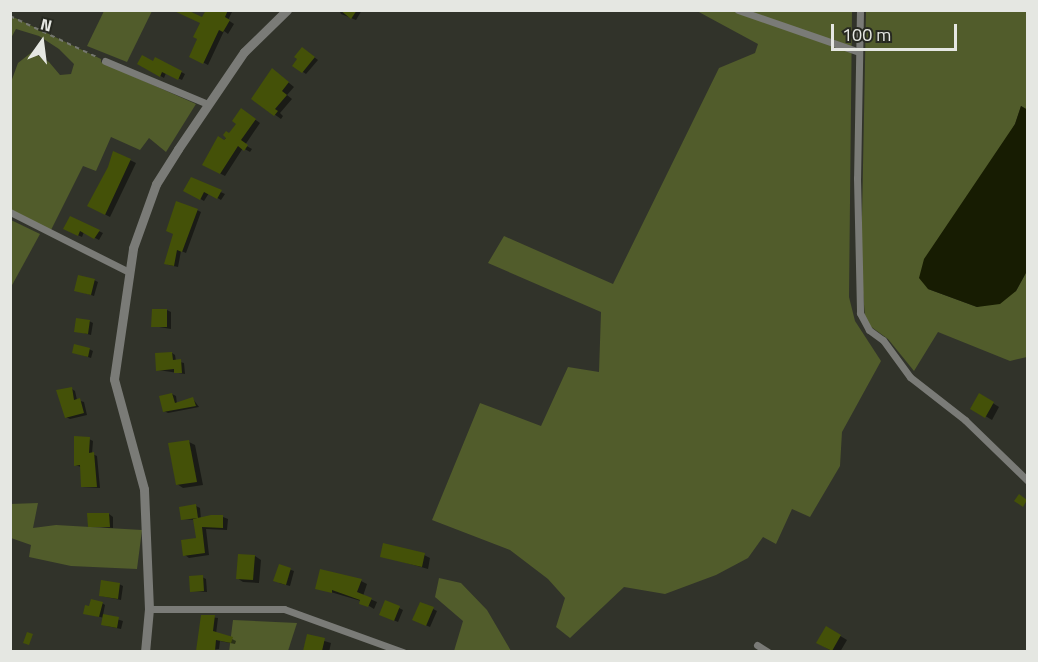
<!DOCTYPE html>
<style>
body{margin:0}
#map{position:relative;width:1038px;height:662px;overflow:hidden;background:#31332a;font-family:"Titillium Web",sans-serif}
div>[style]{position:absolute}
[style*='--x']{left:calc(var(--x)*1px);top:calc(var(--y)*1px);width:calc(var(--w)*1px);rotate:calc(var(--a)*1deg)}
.green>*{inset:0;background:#515c2b}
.water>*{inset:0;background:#171c02}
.shadow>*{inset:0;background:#0007}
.building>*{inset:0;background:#445108}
.path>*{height:1.5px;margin-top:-0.75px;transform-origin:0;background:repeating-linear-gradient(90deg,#75776f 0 4.5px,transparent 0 9px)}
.minor>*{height:7px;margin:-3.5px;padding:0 3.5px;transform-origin:3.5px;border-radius:3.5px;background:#7a7b77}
.tertiary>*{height:9px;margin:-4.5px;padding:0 4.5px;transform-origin:4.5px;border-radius:4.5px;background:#7a7b77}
span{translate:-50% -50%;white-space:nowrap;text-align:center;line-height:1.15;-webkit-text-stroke:6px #272921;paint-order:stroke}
.frame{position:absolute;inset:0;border:12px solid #e5e7e2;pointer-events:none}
.north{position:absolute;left:12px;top:12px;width:60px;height:60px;-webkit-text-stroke:4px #272921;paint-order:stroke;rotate:14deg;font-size:16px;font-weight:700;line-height:24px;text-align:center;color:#e5e7e2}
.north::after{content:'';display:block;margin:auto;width:21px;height:27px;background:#e5e7e2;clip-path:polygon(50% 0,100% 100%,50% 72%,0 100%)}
.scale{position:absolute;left:831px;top:24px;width:126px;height:27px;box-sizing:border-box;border:3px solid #e5e7e2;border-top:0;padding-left:8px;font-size:18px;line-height:21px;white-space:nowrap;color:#e5e7e2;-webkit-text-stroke:4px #272921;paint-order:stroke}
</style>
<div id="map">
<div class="green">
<div style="clip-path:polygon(104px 11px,152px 11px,127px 62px,87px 46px)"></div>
<div style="clip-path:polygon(697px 11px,852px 11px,849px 297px,855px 321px,881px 361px,842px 432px,840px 466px,810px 517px,792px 509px,776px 544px,763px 537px,748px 558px,716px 575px,665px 594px,624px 587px,570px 638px,556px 627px,565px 598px,548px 579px,510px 550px,432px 520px,480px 403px,541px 426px,568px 367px,599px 372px,601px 312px,488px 263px,504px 236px,613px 284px,719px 68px,755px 53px,758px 44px)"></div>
<div style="clip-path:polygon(866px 11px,1027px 11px,1027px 110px,1021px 106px,1015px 124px,928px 289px,977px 307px,1016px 291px,1027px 271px,1027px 357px,1010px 361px,938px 332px,914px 371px,888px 339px,870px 326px,865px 316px,861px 269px)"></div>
<div style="clip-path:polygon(11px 16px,101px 59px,101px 62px,196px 104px,166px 152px,149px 138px,140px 150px,111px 137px,96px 171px,83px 166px,51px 230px,11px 210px,11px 82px,18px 63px,32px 52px,49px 62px,60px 75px,71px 74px,74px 64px,59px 49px,39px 36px,16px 29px,11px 38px)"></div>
<div style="clip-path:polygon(11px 220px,40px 234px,11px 287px)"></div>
<div style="clip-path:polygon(38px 503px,33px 528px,56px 525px,142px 530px,137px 569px,71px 566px,29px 557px,31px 545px,11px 538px,10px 504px)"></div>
<div style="clip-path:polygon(439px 578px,461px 583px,487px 610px,511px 651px,454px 651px,463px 621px,435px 597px)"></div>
<div style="clip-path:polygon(233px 620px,297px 623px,288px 651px,229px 652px)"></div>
</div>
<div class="water">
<div style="clip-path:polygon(1021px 106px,1028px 110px,1027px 271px,1016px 291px,1000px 304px,977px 307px,928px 289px,919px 278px,924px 259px,1015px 124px)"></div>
</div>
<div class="shadow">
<div style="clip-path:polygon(208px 10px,233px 10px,228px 20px,234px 24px,228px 34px,224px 31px,208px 65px,191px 56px)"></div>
<div style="clip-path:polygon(339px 10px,362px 10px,356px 20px,341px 14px)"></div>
<div style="clip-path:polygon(306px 51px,318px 60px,306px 74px,303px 72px,299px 59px)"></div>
<div style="clip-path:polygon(156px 59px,185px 74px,182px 80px,166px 73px,164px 78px,139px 64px,153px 63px)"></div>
<div style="clip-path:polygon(278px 74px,294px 87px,287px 95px,292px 99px,280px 113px,283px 116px,281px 119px,253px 99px)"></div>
<div style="clip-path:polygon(246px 113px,260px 123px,245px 145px,252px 149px,250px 152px,243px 148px,225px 176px,204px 165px)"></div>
<div style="clip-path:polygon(130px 160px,136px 163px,110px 217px,89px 206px)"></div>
<div style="clip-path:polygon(192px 179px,225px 194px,221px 200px,209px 193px,204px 201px,185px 190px)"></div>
<div style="clip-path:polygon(197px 210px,201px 212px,186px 253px,181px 251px,178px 267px,169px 265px,165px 263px)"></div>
<div style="clip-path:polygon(70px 218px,103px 233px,99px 240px,84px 232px,82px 237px,69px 231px)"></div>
<div style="clip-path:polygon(94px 280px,98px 282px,94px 296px,76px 290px)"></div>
<div style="clip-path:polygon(167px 310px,171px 312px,171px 329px,153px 326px)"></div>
<div style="clip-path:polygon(89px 321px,93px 323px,91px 335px,76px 331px)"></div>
<div style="clip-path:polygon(89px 349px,93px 351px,91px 358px,73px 352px)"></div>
<div style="clip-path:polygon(172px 353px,175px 355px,176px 361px,184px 363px,185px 374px,158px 370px)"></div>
<div style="clip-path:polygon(72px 389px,75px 391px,77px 400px,84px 402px,87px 415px,70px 419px,66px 417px)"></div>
<div style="clip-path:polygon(172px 394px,176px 396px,177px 404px,193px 399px,199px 407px,168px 413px,164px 411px)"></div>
<div style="clip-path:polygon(980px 395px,999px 407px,992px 420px,972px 408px)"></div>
<div style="clip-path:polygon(89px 439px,93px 441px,92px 454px,97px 456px,100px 488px,82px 487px,81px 467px,75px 465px)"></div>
<div style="clip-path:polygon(189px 442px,195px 445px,203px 485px,183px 488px,177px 484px)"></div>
<div style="clip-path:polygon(196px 506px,200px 508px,201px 519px,223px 517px,228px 519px,227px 530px,206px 529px,209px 555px,189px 558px,185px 555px,198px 539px,195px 520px,183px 519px)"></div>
<div style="clip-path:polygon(109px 514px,113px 517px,113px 528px,89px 526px)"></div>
<div style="clip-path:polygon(424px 555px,430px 558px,428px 569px,382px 556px)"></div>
<div style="clip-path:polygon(255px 556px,261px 560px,259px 583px,243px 582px,237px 578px)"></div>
<div style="clip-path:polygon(280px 566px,294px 571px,290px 586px,279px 583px)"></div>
<div style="clip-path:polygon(202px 577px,206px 579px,207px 592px,191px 591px)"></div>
<div style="clip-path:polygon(361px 581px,367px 584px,363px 596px,377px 602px,374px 609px,361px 601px,317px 588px)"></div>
<div style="clip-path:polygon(119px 584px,123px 586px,121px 600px,101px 596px)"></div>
<div style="clip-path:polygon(102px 603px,105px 605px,103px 615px,123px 621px,121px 629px,107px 626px,103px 624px,104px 618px,85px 613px)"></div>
<div style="clip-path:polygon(399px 608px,403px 610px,398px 622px,384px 616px)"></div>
<div style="clip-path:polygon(433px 609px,437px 611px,430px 627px,418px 622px)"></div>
<div style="clip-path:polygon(202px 616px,218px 618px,216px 634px,232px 639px,236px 641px,235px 644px,220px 641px,219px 649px,198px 652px)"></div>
<div style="clip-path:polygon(827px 628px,847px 640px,840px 652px,833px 652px,818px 643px)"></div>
<div style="clip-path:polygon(308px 636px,331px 643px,329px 652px,305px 652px)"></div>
</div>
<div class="building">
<div style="clip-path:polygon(172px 10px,187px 10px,202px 17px,206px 10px,228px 10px,225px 17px,230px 20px,223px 32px,219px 30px,203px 64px,189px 57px,197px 39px,193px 37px,200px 23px)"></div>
<div style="clip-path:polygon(340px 10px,357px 10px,351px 19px)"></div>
<div style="clip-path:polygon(302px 47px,315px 57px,302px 73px,292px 66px,297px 59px,294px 57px)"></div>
<div style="clip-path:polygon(142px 55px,153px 61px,155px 57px,182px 71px,178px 80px,162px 72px,160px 77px,137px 64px)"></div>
<div style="clip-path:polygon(272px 68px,289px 82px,282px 91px,287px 95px,275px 109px,278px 111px,274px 116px,251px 99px)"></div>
<div style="clip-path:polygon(241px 108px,256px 119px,241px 140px,248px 145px,244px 151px,238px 146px,220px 174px,202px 165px,218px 136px,224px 140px,226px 138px,223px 135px,226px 131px,229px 133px,236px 124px,232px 121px)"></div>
<div style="clip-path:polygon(113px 151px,131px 159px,105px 215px,87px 206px,108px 167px)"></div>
<div style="clip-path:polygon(191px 177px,222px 190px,217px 199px,204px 192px,200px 200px,183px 191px)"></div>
<div style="clip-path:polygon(176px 201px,198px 209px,182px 252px,177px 250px,174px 266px,164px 264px,173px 234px,166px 231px)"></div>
<div style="clip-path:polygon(70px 216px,100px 230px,94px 239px,80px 231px,78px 236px,63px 229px)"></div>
<div style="clip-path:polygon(78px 275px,95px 279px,91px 295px,74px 291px)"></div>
<div style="clip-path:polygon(152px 309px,167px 309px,167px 327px,151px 327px)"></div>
<div style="clip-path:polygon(76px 318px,90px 320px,88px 334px,74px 332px)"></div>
<div style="clip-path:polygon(74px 344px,90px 348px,88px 357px,72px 353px)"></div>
<div style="clip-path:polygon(172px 352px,173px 360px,181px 359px,182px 373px,174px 373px,174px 369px,156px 371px,155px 353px)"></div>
<div style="clip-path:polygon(72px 387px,74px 400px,80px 398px,84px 413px,65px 418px,56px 390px)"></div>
<div style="clip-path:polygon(172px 393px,175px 403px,193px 397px,196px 406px,163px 412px,159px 396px)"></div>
<div style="clip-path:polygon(979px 393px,994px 402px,985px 418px,970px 409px)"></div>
<div style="clip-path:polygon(74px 436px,90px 437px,89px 453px,94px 452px,97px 487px,81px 487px,80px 465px,74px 466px)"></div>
<div style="clip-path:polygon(189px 440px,197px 482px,176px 485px,168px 443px)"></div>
<div style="clip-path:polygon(1019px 494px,1027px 500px,1023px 507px,1014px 501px)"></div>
<div style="clip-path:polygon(196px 504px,198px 518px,181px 520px,179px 507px)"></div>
<div style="clip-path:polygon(87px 513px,109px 513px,110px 527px,88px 527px)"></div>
<div style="clip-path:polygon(211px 515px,223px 515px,223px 528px,202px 527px,205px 553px,183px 556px,181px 540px,196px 538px,193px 519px)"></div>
<div style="clip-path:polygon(383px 543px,425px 553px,422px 567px,380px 557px)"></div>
<div style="clip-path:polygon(238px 554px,255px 555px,253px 580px,236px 579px)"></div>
<div style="clip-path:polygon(279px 564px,291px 568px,286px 585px,273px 581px)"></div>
<div style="clip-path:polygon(320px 569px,362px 579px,357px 592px,372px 598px,368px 607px,359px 604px,360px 600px,332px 590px,332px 593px,315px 589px)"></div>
<div style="clip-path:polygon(203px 575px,204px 591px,190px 592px,189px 576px)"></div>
<div style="clip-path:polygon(101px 580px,120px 583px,118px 599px,99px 596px)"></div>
<div style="clip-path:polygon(91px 599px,103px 602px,99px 617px,83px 614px,85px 605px,89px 606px)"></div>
<div style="clip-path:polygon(385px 600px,400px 606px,394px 621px,379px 615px)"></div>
<div style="clip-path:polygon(420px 602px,434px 607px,426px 626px,412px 620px)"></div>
<div style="clip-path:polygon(103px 614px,119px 617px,117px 628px,101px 625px)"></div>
<div style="clip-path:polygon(201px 615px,215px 615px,213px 631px,233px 637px,231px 643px,216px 640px,215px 651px,196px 651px)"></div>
<div style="clip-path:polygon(826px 626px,841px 635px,832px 651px,816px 643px)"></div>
<div style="clip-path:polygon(27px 632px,33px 634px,29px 645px,23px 643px)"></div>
<div style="clip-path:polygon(307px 634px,325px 638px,322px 651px,303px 651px)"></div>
</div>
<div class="path">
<div style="--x:10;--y:16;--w:98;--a:25.3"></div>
</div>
<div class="minor">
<div style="--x:738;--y:10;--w:128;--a:19.1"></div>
<div style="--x:860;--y:10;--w:168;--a:91"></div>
<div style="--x:857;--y:178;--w:135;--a:88.7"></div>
<div style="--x:860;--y:313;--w:19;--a:62"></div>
<div style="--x:869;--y:330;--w:17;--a:36"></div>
<div style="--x:883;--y:340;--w:46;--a:53.9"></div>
<div style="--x:910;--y:377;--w:70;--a:38"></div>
<div style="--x:965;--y:420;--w:88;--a:44.1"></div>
<div style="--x:105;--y:61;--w:112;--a:22.7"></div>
<div style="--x:10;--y:212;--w:133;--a:26.8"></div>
<div style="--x:149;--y:609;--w:135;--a:0"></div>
<div style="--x:284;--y:609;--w:127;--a:19.9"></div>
<div style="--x:757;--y:645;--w:13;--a:32"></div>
</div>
<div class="tertiary">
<div style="--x:145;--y:652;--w:43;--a:-84.7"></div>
<div style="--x:149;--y:609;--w:120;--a:-92.4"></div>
<div style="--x:144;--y:489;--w:114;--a:-105.3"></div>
<div style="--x:114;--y:379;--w:132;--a:-81.7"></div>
<div style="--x:133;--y:248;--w:68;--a:-70.2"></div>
<div style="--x:156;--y:184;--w:41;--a:-57.8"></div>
<div style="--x:178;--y:149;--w:117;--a:-55.8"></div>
<div style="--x:244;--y:52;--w:60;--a:-44.3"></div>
</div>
<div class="frame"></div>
<div class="north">N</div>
<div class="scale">100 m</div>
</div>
